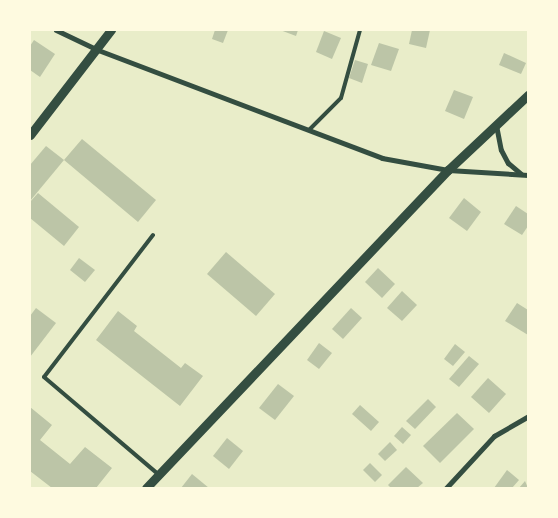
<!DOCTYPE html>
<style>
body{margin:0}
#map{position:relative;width:558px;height:518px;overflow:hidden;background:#e9edc9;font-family:Lora,serif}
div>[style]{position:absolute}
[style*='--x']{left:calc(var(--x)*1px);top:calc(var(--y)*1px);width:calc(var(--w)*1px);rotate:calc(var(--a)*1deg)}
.building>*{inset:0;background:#bcc5a7}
.service>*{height:4px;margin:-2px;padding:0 2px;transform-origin:2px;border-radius:2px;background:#344e41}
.minor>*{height:5px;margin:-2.5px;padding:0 2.5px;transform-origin:2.5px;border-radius:2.5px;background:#344e41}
.tertiary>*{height:9px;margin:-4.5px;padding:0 4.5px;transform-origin:4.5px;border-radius:4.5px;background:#344e41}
span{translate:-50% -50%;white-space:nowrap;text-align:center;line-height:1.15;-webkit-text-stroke:5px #fefae0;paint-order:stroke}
.frame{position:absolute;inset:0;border:31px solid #fefae0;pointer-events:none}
</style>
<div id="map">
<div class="building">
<div style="clip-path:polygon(215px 30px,228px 30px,223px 43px,212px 39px)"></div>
<div style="clip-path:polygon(280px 30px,298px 30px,296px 36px)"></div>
<div style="clip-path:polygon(412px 30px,430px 30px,426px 48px,409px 44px)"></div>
<div style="clip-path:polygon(324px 31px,341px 38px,332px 59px,316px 52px)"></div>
<div style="clip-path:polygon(34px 40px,55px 54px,40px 77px,30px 70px,30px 46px)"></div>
<div style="clip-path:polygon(379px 43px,399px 49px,391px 71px,371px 65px)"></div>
<div style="clip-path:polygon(504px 53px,526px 63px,521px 74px,499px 65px)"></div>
<div style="clip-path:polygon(355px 60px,368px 64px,362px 83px,349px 78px)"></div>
<div style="clip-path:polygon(454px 90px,473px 97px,464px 119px,445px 111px)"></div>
<div style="clip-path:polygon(82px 139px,156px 200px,138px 222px,64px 160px)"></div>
<div style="clip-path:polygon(46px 146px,64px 160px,30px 201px,30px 165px)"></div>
<div style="clip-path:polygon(38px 193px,79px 227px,64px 246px,30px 218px,30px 202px)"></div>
<div style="clip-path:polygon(464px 198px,481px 212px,467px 231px,449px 218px)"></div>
<div style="clip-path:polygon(516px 206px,528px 214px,528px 226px,522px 235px,504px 224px)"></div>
<div style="clip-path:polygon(226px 252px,275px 294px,256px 316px,207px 274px)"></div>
<div style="clip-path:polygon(79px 258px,95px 270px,85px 282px,70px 270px)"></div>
<div style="clip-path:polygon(378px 268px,395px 284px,382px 298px,365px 282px)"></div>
<div style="clip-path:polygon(402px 291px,417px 305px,402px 321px,387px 308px)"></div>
<div style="clip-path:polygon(517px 303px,528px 310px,528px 335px,505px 321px)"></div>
<div style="clip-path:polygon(36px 308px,56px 323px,30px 357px,30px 316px)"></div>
<div style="clip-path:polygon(351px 308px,362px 318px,343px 339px,332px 329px)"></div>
<div style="clip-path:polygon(118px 311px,137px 326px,134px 331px,181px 368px,185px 363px,203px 376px,180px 406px,96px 340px)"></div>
<div style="clip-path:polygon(319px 343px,332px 353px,319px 369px,307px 360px)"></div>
<div style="clip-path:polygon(455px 344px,465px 352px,453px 366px,444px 359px)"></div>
<div style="clip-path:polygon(469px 356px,479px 364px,459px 387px,449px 379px)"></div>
<div style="clip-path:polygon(488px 378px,506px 394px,489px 413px,471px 397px)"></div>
<div style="clip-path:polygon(278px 384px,294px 396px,275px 420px,259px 408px)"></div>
<div style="clip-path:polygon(428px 399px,436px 407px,415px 429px,406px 421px)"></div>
<div style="clip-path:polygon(360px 405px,379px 422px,371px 431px,352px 414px)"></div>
<div style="clip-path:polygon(30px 407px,52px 425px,40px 440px,70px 464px,85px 447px,112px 468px,96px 488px,52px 488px,30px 471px)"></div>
<div style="clip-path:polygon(457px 413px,474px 429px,440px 463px,423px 446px)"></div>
<div style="clip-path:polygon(402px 427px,411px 435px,403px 444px,394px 436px)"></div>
<div style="clip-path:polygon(227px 438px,243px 451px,229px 469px,213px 456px)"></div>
<div style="clip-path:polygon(390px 442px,397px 450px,385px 461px,378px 454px)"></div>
<div style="clip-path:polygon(370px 463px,382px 475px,375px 482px,363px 470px)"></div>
<div style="clip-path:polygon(406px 467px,423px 483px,417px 488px,391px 488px,388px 485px)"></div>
<div style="clip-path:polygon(507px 470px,519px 480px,512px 488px,494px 488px)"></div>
<div style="clip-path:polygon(192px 474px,209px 488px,181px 488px)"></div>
<div style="clip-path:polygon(525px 481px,528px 488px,519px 488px)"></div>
</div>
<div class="service">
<div style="--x:309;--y:130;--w:45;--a:-45"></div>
<div style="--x:341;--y:98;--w:71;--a:-74.4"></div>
<div style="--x:153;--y:235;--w:179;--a:127.5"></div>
<div style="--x:44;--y:377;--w:151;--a:40.4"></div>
</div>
<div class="minor">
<div style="--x:56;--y:30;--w:47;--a:25.5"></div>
<div style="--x:98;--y:50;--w:304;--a:20.8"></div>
<div style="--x:382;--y:158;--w:67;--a:10.3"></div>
<div style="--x:448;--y:170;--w:80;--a:3.6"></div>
<div style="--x:496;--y:125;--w:25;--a:79"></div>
<div style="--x:501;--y:150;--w:15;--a:62"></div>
<div style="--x:508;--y:163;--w:17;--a:40"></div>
<div style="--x:446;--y:488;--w:71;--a:-47.3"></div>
<div style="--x:494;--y:436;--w:39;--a:-30"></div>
</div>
<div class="tertiary">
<div style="--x:30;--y:135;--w:133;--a:-52.4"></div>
<div style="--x:146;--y:488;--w:439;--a:-46.5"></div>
<div style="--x:448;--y:170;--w:110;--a:-43.2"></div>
</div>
<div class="frame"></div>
</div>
